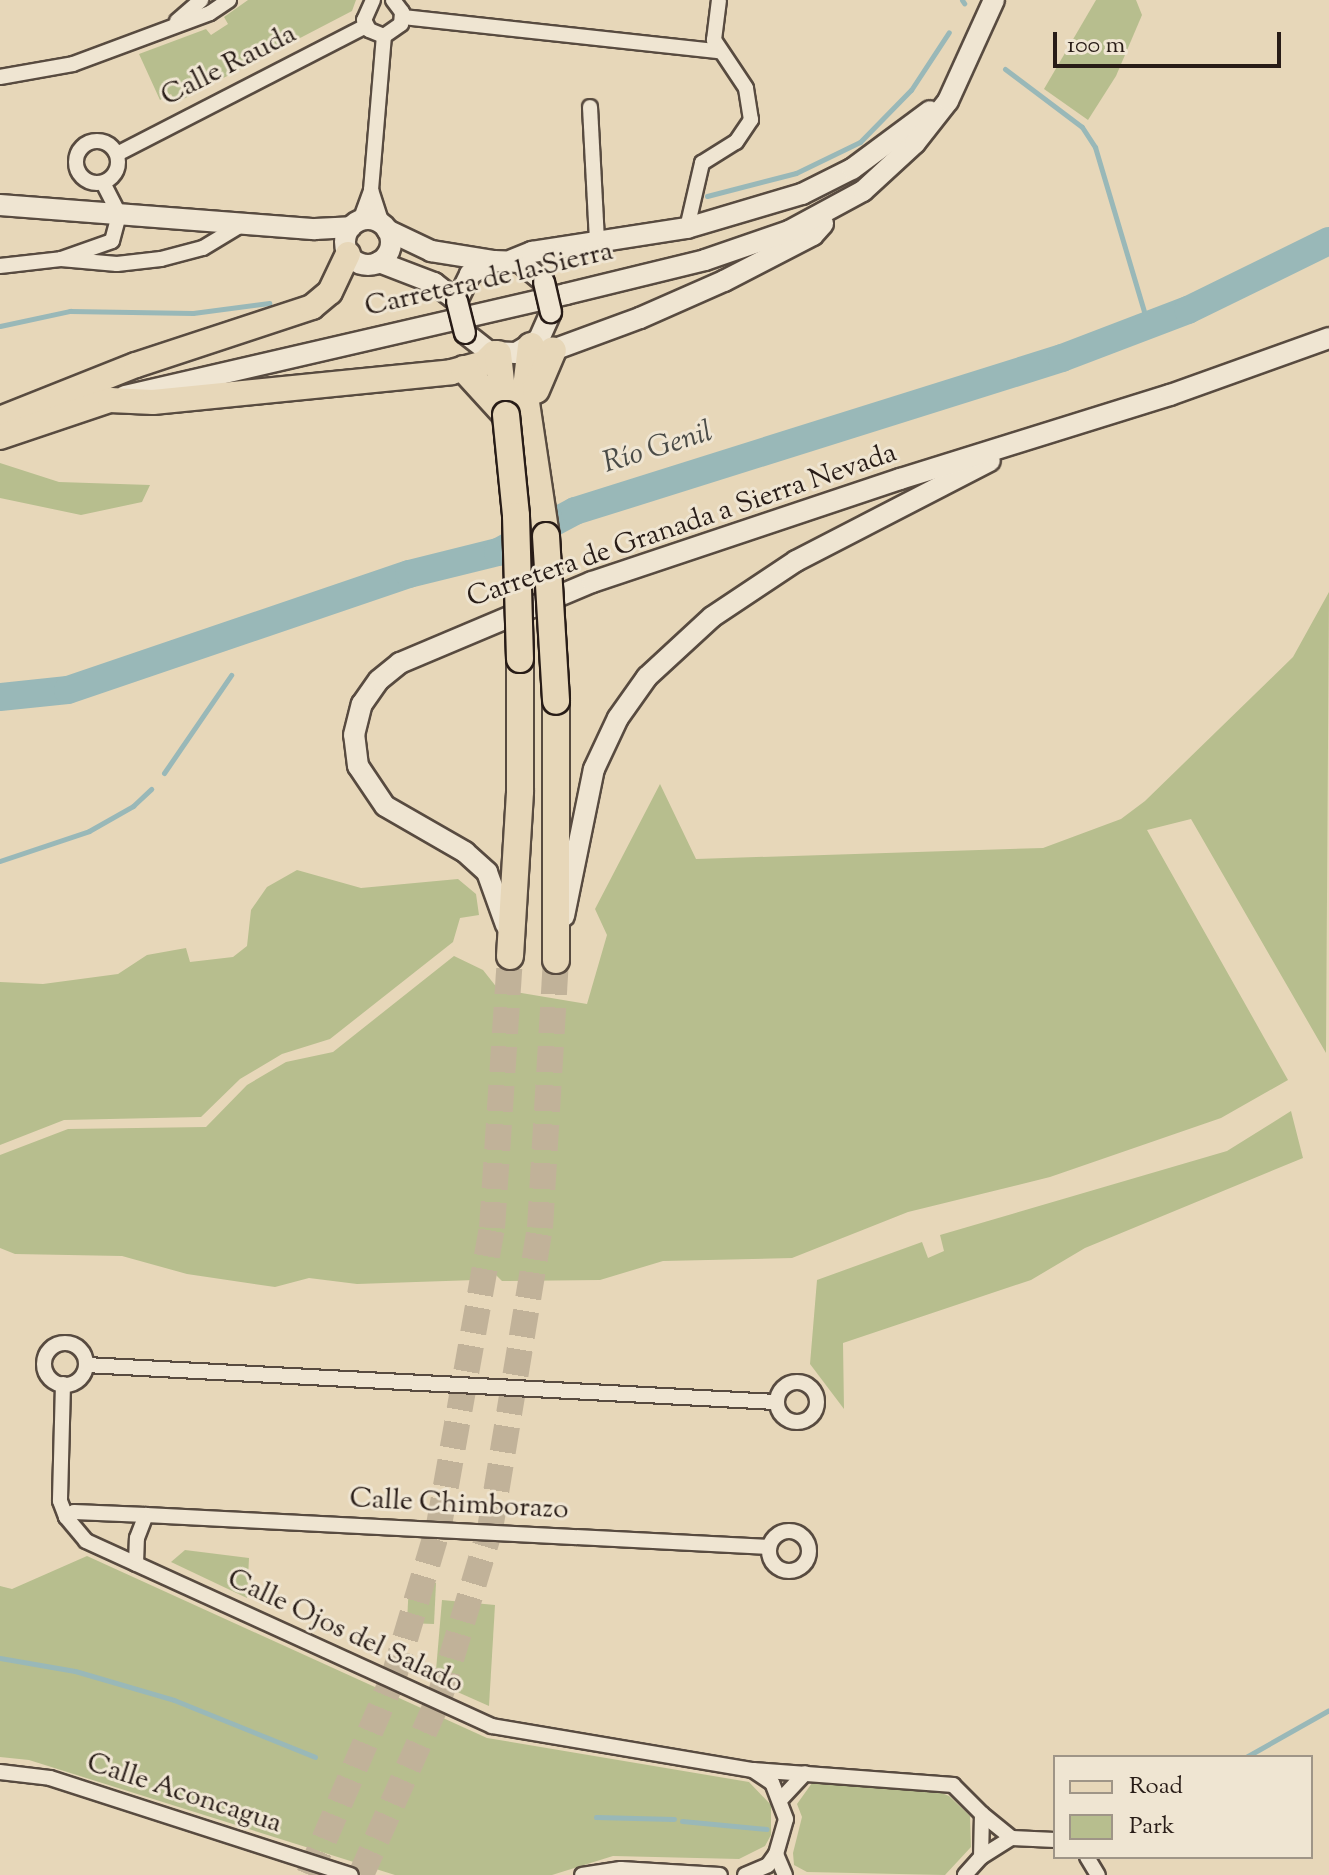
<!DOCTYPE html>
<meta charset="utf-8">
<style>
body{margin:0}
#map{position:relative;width:1329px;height:1875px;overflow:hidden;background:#e7d7b9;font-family:"Sorts Mill Goudy",serif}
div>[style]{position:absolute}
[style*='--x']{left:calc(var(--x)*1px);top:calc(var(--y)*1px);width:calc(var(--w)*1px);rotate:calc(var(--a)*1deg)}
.green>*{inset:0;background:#b7be8e}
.stream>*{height:5px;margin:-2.5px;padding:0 2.5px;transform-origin:2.5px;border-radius:2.5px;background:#99b8b8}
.river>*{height:28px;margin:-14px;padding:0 14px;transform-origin:14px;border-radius:14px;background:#99b8b8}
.highway-tunnel>*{height:26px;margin-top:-13px;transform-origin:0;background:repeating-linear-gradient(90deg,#c1b299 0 26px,transparent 0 39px)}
.roads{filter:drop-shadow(2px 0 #584b40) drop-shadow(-2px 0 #584b40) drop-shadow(0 2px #584b40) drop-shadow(0 -2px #584b40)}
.street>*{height:14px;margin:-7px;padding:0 7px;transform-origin:7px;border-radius:7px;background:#efe5d2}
.street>.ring{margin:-7px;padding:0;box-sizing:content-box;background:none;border:14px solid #efe5d2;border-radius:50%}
.secondary>*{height:20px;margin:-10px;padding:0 10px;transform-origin:10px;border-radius:10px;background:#efe5d2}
.secondary>.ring{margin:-10px;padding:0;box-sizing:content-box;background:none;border:20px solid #efe5d2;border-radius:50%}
.primary>*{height:24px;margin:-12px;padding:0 12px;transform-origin:12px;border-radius:12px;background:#e7d7b9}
.highway>*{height:26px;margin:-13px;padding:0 13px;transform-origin:13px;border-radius:13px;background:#e7d7b9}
.bridges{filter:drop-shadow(2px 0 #281c17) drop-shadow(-2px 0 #281c17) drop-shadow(0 2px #281c17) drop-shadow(0 -2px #281c17)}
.secondary-bridge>*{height:20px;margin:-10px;padding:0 10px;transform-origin:10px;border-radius:10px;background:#efe5d2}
.highway-bridge>*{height:26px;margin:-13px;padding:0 13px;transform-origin:13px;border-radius:13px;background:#e7d7b9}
span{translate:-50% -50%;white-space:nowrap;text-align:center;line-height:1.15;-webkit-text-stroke:6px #efe5d2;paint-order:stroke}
.street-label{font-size:28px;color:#281c17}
.water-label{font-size:30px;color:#4a4b47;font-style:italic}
.legend{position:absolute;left:1053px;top:1755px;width:260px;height:104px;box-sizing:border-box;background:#efe5d2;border:2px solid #9f9587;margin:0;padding:10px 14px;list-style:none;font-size:24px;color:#281c17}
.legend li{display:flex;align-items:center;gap:16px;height:40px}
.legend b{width:40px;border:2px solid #9f9587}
.scale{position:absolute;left:1053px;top:32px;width:228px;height:36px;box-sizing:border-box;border:4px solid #281c17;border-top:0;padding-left:10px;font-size:24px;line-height:28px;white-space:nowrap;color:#281c17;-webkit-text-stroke:6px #efe5d2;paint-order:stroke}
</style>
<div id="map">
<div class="green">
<div style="clip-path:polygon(248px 0,356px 0,352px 11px,208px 86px,176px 103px,171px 94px,160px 100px,139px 54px,206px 29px,211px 35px,228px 24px,224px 17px)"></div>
<div style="clip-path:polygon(1096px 0,1136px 0,1142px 15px,1116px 76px,1088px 120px,1044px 89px)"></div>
<div style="clip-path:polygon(0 463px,59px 482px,150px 485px,142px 502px,81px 515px,0 498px)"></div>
<div style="clip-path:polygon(1329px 592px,1326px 1053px,1191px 819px,1147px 830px,1288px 1080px,1221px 1118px,1050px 1177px,908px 1212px,792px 1258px,663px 1261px,600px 1280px,502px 1281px,495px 1274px,481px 1274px,475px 1280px,357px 1284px,309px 1278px,275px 1287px,187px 1274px,122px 1256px,15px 1254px,0 1248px,0 1155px,68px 1129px,206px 1127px,247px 1085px,286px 1062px,333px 1052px,454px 956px,483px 970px,498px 989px,587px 1004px,607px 935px,595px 909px,660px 784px,696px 859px,1043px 848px,1121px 819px,1145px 801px,1293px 657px)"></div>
<div style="clip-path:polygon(297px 870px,361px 888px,458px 879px,476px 894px,479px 915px,460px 918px,453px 942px,330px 1039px,282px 1054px,240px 1079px,201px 1117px,64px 1120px,0 1145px,0 982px,43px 984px,118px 974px,147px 955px,186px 948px,190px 962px,233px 957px,247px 946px,251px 910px,267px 887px)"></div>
<div style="clip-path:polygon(1291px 1111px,1303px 1158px,1085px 1248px,1031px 1280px,843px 1343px,844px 1409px,810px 1364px,817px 1280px,922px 1242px,928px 1258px,944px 1251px,940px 1235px,1227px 1151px)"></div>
<div style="clip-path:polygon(185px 1550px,249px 1558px,247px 1598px,171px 1562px)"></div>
<div style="clip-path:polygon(87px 1556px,487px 1738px,749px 1782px,771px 1805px,771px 1835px,765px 1846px,739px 1859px,613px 1856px,552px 1875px,395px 1875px,29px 1760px,0 1757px,0 1586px,12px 1589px)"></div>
<div style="clip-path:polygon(409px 1582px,436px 1583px,434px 1624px,407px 1623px)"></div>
<div style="clip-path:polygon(442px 1600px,495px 1605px,489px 1706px,435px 1682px)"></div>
<div style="clip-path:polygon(812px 1783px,932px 1789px,949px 1796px,970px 1816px,971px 1847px,945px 1875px,807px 1872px,794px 1865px,793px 1853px,802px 1817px,797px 1804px)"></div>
</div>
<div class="stream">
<div style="--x:962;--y:0;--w:4;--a:56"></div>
<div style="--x:1005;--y:69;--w:96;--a:37"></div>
<div style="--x:1082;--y:127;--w:24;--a:57"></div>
<div style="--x:1095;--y:147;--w:186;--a:73.4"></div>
<div style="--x:707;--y:196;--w:92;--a:-14.5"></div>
<div style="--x:796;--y:173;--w:71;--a:-25.8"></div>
<div style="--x:860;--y:142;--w:73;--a:-45.6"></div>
<div style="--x:911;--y:90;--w:69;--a:-56.8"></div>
<div style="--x:0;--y:326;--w:72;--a:-12.1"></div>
<div style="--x:70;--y:311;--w:123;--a:0.9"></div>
<div style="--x:193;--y:313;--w:77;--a:-7.5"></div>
<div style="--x:164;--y:773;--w:119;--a:-55.6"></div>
<div style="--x:0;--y:861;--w:94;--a:-18.6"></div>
<div style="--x:89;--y:831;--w:51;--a:-29.6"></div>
<div style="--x:133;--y:806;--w:25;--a:-43"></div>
<div style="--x:0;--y:1658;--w:76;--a:9.8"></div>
<div style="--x:75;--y:1671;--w:103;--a:16.3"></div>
<div style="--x:174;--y:1700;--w:152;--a:22"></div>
<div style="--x:1246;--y:1757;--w:95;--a:-29.5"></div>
<div style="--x:596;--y:1817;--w:78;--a:1.5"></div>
<div style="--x:682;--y:1821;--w:85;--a:5.4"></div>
</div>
<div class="river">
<div style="--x:0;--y:697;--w:68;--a:-5.9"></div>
<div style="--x:68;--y:690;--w:360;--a:-18.8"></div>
<div style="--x:409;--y:574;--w:92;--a:-13.9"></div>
<div style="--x:498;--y:552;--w:87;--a:-28"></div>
<div style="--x:575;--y:511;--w:510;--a:-17.44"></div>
<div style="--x:1062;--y:358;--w:135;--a:-20.9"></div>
<div style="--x:1188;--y:310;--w:157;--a:-26.1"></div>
</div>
<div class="highway-tunnel">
<div style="--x:309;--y:1875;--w:216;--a:-66.9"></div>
<div style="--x:394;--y:1676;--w:158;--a:-73.4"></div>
<div style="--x:439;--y:1525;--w:302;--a:-79.9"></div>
<div style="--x:492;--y:1228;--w:273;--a:-86.2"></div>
<div style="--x:361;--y:1875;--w:196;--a:-66.2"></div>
<div style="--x:440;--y:1696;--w:174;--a:-73.3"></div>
<div style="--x:490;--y:1529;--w:305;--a:-80.6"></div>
<div style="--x:540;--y:1228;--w:268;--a:-86.6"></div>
</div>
<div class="roads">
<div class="street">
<div style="--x:373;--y:0;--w:22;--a:114"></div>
<div style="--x:364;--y:20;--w:11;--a:63"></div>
<div style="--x:369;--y:30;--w:16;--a:22"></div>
<div style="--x:384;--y:36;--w:21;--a:-35"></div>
<div style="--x:401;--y:24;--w:12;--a:-85"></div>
<div style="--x:402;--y:12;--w:15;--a:-127"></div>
<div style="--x:403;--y:17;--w:316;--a:6.2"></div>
<div style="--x:177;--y:21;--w:32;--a:-41"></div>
<div style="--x:0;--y:77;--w:74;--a:-10.1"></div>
<div style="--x:73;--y:64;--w:146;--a:-20.4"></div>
<div style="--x:210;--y:13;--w:23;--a:-34"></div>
<div style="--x:590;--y:107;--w:135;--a:87"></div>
<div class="ring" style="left:76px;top:141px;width:28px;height:28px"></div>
<div style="--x:117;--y:154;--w:280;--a:-27.2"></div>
<div style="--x:371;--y:190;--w:38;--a:72"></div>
<div style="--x:360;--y:221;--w:33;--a:-70"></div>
<div style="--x:371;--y:190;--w:155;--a:-85.2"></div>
<div style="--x:687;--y:228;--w:67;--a:-77"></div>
<div style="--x:702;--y:163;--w:40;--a:-32"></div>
<div style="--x:736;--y:142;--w:27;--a:-56"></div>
<div style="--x:751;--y:120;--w:32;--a:-99"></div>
<div style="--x:746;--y:88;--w:58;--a:-123.7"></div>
<div style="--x:714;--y:40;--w:40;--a:-82.9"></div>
<div style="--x:61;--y:259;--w:56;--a:5.1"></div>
<div style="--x:117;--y:264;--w:44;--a:-6.5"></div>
<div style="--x:161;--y:259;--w:43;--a:-14.7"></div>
<div style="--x:203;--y:248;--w:44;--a:-31.2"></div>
<div style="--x:0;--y:266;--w:61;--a:-6.5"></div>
<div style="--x:61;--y:259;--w:54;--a:-19.4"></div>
<div style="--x:112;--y:241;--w:28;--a:-75"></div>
<div style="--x:119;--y:214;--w:35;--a:-117"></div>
<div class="ring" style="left:44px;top:1343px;width:28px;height:28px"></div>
<div style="--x:86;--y:1365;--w:692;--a:3.07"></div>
<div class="ring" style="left:777px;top:1382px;width:26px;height:26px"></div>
<div style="--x:63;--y:1384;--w:117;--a:91.5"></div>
<div style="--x:60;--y:1501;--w:17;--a:69"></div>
<div style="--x:66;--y:1517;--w:31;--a:50"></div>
<div style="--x:86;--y:1541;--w:446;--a:24.5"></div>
<div style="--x:492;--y:1726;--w:265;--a:9.6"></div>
<div style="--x:753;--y:1770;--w:201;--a:4.3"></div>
<div style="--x:953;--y:1785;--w:41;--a:45"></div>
<div style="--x:982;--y:1814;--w:43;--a:91.3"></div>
<div style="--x:981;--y:1857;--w:24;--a:132"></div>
<div style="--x:66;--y:1517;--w:9;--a:-32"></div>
<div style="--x:74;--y:1512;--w:72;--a:2.4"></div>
<div style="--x:146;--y:1515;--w:624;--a:2.94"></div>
<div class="ring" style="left:769px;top:1531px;width:26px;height:26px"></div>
<div style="--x:136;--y:1564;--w:26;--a:-88"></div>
<div style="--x:137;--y:1538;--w:25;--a:-69"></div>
<div style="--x:0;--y:1772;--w:50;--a:6.8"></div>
<div style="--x:50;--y:1778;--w:316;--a:17.9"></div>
<div style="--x:782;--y:1798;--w:34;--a:-47"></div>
<div style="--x:982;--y:1814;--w:38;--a:39"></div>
<div style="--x:776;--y:1854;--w:23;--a:67"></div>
<div style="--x:981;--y:1857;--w:36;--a:-32"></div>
<div style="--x:1012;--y:1838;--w:43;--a:2.7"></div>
<div style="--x:1087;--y:1857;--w:21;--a:59"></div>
<div style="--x:582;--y:1875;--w:39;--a:-9"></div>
<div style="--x:621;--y:1869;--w:99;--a:3.5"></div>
<div style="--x:745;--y:1875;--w:25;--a:-23"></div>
<div style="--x:768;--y:1865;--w:14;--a:-54"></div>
<div style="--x:776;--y:1854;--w:36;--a:-74"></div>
<div style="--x:786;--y:1819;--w:39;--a:-111"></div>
<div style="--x:772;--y:1783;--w:23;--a:-146"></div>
</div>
<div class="secondary">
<div style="--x:0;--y:205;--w:316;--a:4.4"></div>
<div style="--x:315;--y:229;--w:36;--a:-3"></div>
<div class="ring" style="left:345px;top:219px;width:26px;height:26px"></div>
<div style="--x:387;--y:230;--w:49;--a:25.5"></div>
<div style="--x:431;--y:251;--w:64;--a:9"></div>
<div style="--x:512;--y:260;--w:22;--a:-22"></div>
<div style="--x:532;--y:252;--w:157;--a:-8.8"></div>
<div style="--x:687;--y:228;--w:120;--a:-16.5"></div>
<div style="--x:802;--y:194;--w:56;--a:-26.6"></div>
<div style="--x:852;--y:169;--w:97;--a:-36.6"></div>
<div style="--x:379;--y:262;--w:59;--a:20.9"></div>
<div style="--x:434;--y:283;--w:29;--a:38"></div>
<div style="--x:457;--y:301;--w:30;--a:-64"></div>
<div style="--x:470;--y:274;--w:27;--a:-28"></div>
<div style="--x:494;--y:261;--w:26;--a:2"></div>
<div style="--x:520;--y:262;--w:31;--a:40"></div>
<div style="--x:465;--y:333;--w:31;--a:38"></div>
<div style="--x:489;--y:352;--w:27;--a:2"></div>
<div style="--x:516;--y:353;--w:27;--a:-31"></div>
<div style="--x:539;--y:339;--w:30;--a:-66"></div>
<div style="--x:541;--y:346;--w:13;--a:18"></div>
<div style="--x:553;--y:350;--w:93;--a:-20.2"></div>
<div style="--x:640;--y:318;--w:92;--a:-23.8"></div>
<div style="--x:724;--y:281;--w:100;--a:-27.3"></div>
<div style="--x:813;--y:235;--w:15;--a:-48"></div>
<div style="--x:125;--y:396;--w:453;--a:-13"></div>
<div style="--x:566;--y:294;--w:143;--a:-13.7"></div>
<div style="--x:705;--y:260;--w:89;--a:-19"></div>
<div style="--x:789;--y:231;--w:84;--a:-28.4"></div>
<div style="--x:863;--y:191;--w:71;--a:-42.7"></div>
<div style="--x:915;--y:143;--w:53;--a:-51.8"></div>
<div style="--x:948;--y:101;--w:111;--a:-65.5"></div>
<div style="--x:564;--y:916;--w:150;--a:-78.5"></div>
<div style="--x:594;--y:769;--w:56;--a:-64.8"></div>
<div style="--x:618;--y:718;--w:50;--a:-54.7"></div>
<div style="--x:647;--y:677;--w:88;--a:-42.7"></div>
<div style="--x:712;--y:617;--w:101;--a:-33.7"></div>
<div style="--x:796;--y:561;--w:218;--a:-27.3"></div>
<div style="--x:506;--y:925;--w:56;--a:-109.7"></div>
<div style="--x:487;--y:872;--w:30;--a:-138"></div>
<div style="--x:465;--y:852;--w:92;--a:-150.1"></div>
<div style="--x:385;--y:806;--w:48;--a:-124"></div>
<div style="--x:358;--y:766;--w:31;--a:-97"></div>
<div style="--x:354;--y:735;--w:32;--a:-76"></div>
<div style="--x:362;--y:704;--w:29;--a:-55"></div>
<div style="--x:379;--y:680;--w:27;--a:-39"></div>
<div style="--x:400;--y:663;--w:208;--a:-22.9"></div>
<div style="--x:592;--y:582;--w:325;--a:-18.5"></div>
<div style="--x:900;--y:479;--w:283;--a:-17.3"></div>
<div style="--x:1170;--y:395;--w:169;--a:-19.7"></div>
</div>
<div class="primary">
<div style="--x:0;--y:419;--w:146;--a:-21.7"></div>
<div style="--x:136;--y:365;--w:185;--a:-18.2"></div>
<div style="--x:312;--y:307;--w:23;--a:-40"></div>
<div style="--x:330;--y:292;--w:42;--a:-64.7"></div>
<div style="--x:0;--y:437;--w:116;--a:-18.6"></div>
<div style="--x:110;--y:400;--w:43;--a:2.7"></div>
<div style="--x:153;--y:402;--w:300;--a:-5.7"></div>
<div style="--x:451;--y:372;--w:34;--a:-15"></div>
<div style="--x:484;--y:363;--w:14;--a:-45"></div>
</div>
<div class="highway">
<div style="--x:531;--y:346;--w:50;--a:96.8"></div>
<div style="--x:525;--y:396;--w:142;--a:81.5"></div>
<div style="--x:498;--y:354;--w:54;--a:83.7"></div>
<div style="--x:464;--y:369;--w:62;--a:47.6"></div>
<div style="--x:536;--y:390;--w:43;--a:-67"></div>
<div style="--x:556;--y:701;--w:259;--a:90"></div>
<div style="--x:510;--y:956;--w:165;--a:-86.5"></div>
<div style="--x:520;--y:791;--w:132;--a:-90"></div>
</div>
</div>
<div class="bridges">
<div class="secondary-bridge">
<div style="--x:544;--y:282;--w:31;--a:77"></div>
<div style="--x:457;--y:301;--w:33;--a:76"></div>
</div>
<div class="highway-bridge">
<div style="--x:506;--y:415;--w:101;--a:84.3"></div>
<div style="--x:516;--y:516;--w:143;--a:88.4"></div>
<div style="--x:546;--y:536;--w:165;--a:86.5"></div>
</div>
</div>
<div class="street-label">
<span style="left:229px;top:66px;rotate:-27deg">Calle Rauda</span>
<span style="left:489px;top:280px;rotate:-13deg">Carretera de la Sierra</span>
<span style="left:682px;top:526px;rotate:-19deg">Carretera de Granada a Sierra Nevada</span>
<span style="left:459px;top:1505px;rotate:3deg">Calle Chimborazo</span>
<span style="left:345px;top:1632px;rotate:25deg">Calle Ojos del Salado</span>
<span style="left:184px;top:1794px;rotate:18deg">Calle Aconcagua</span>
</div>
<div class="water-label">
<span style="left:658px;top:449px;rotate:-17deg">Río Genil</span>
</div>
<ul class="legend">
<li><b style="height:10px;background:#e7d7b9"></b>Road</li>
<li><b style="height:22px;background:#b7be8e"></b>Park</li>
</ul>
<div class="scale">100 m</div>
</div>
